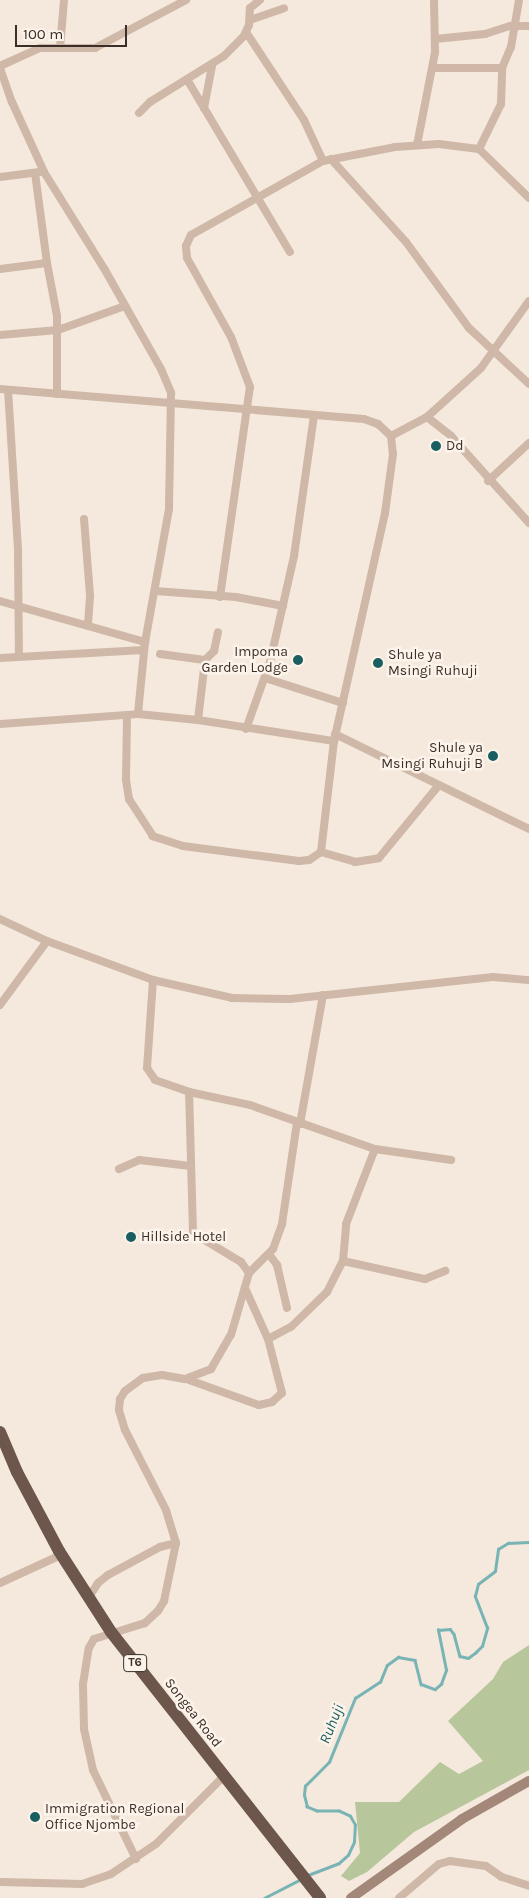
<!DOCTYPE html>
<style>
body{margin:0}
#map{position:relative;width:529px;height:1898px;overflow:hidden;background:#f5e9dd;font-family:Karla,sans-serif}
div>[style]{position:absolute}
[style*='--x']{left:calc(var(--x)*1px);top:calc(var(--y)*1px);width:calc(var(--w)*1px);rotate:calc(var(--a)*1deg)}
.green>*{inset:0;background:#b8c69b}
.stream>*{height:2.5px;margin:-1.25px;padding:0 1.25px;transform-origin:1.25px;border-radius:1.25px;background:#79b4b5}
.minor>*{height:8px;margin:-4px;padding:0 4px;transform-origin:4px;border-radius:4px;background:#cfb8a7}
.secondary>*{height:10px;margin:-5px;padding:0 5px;transform-origin:5px;border-radius:5px;background:#a38778}
.trunk>*{height:12px;margin:-6px;padding:0 6px;transform-origin:6px;border-radius:6px;background:#6d564c}
.dots>*{width:14px;height:14px;translate:-50% -50%;box-sizing:border-box;border:2px solid #fcf3ea;border-radius:50%}
span{translate:-50% -50%;white-space:nowrap;text-align:center;line-height:1.15;-webkit-text-stroke:5px #fcf3ea;paint-order:stroke}
.shield-label span{padding:1px 4px;background:#fcf3ea;border:1px solid;border-radius:4px;-webkit-text-stroke-width:0}
.shield-label{font-size:12px;color:#3b2e28;font-weight:700}
.poi-label{font-size:14px;color:#3b2e28}
.left{translate:0 -50%;text-align:left}
.right{translate:-100% -50%;text-align:right}
.street-label{font-size:14px;color:#3b2e28}
.water-label{font-size:15px;color:#195e61;font-style:italic}
.scale{position:absolute;left:15px;top:25px;width:112px;height:22px;box-sizing:border-box;border:2px solid #3b2e28;border-top:0;padding-left:6px;font-size:15px;line-height:18px;white-space:nowrap;color:#3b2e28;-webkit-text-stroke:4px #fcf3ea;paint-order:stroke}
</style>
<div id="map">
<div class="green">
<div style="clip-path:polygon(529px 1645px,529px 1770px,414px 1832px,367px 1872px,349px 1881px,341px 1876px,360px 1853px,355px 1802px,399px 1802px,440px 1762px,459px 1774px,483px 1761px,448px 1721px,493px 1679px,503px 1662px)"></div>
</div>
<div class="stream">
<div style="--x:308;--y:1875;--w:33;--a:-21"></div>
<div style="--x:339;--y:1863;--w:12;--a:-42"></div>
<div style="--x:348;--y:1855;--w:14;--a:-65"></div>
<div style="--x:354;--y:1842;--w:17;--a:-87"></div>
<div style="--x:355;--y:1825;--w:10;--a:-119"></div>
<div style="--x:350;--y:1816;--w:12;--a:-156"></div>
<div style="--x:339;--y:1811;--w:22;--a:180"></div>
<div style="--x:317;--y:1811;--w:11;--a:-158"></div>
<div style="--x:307;--y:1807;--w:12;--a:-104"></div>
<div style="--x:304;--y:1795;--w:9;--a:-84"></div>
<div style="--x:305;--y:1786;--w:34;--a:-45"></div>
<div style="--x:329;--y:1762;--w:69;--a:-67.9"></div>
<div style="--x:355;--y:1698;--w:30;--a:-33"></div>
<div style="--x:380;--y:1682;--w:18;--a:-68"></div>
<div style="--x:387;--y:1665;--w:14;--a:-36"></div>
<div style="--x:398;--y:1657;--w:17;--a:10"></div>
<div style="--x:415;--y:1660;--w:25;--a:76"></div>
<div style="--x:421;--y:1684;--w:15;--a:20"></div>
<div style="--x:435;--y:1689;--w:8;--a:-40"></div>
<div style="--x:441;--y:1684;--w:15;--a:-70"></div>
<div style="--x:446;--y:1670;--w:41;--a:-101.3"></div>
<div style="--x:438;--y:1630;--w:12;--a:-5"></div>
<div style="--x:450;--y:1629;--w:6;--a:51"></div>
<div style="--x:454;--y:1634;--w:23;--a:75"></div>
<div style="--x:460;--y:1656;--w:8;--a:14"></div>
<div style="--x:468;--y:1658;--w:9;--a:-36"></div>
<div style="--x:475;--y:1653;--w:10;--a:-45"></div>
<div style="--x:482;--y:1646;--w:19;--a:-74"></div>
<div style="--x:487;--y:1628;--w:34;--a:-111"></div>
<div style="--x:475;--y:1596;--w:12;--a:-76"></div>
<div style="--x:478;--y:1584;--w:21;--a:-37"></div>
<div style="--x:495;--y:1571;--w:22;--a:-82"></div>
<div style="--x:498;--y:1549;--w:12;--a:-31"></div>
<div style="--x:508;--y:1543;--w:21;--a:-3"></div>
<div style="--x:264;--y:1898;--w:42;--a:-27.2"></div>
</div>
<div class="minor">
<div style="--x:250;--y:20;--w:36;--a:-19"></div>
<div style="--x:246;--y:32;--w:105;--a:56.6"></div>
<div style="--x:304;--y:120;--w:45;--a:65.1"></div>
<div style="--x:435;--y:39;--w:50;--a:-5.7"></div>
<div style="--x:485;--y:34;--w:26;--a:-18"></div>
<div style="--x:510;--y:26;--w:19;--a:0"></div>
<div style="--x:60;--y:48;--w:48;--a:-85.2"></div>
<div style="--x:0;--y:66;--w:44;--a:-24.2"></div>
<div style="--x:40;--y:48;--w:55;--a:0"></div>
<div style="--x:95;--y:48;--w:103;--a:-27.8"></div>
<div style="--x:0;--y:68;--w:36;--a:71"></div>
<div style="--x:12;--y:102;--w:77;--a:65.4"></div>
<div style="--x:44;--y:172;--w:115;--a:58.1"></div>
<div style="--x:105;--y:270;--w:114;--a:60.5"></div>
<div style="--x:161;--y:369;--w:26;--a:67"></div>
<div style="--x:171;--y:393;--w:116;--a:91"></div>
<div style="--x:169;--y:509;--w:135;--a:100.2"></div>
<div style="--x:145;--y:642;--w:72;--a:95.6"></div>
<div style="--x:433;--y:68;--w:69;--a:0"></div>
<div style="--x:188;--y:81;--w:199;--a:59.2"></div>
<div style="--x:204;--y:108;--w:43;--a:-79.2"></div>
<div style="--x:139;--y:113;--w:16;--a:-45"></div>
<div style="--x:150;--y:102;--w:87;--a:-31.9"></div>
<div style="--x:224;--y:56;--w:28;--a:-45"></div>
<div style="--x:244;--y:36;--w:12;--a:-66"></div>
<div style="--x:249;--y:25;--w:17;--a:-87"></div>
<div style="--x:250;--y:8;--w:13;--a:-39"></div>
<div style="--x:417;--y:145;--w:95;--a:-79"></div>
<div style="--x:435;--y:52;--w:52;--a:-91.1"></div>
<div style="--x:479;--y:149;--w:50;--a:-63.9"></div>
<div style="--x:501;--y:104;--w:36;--a:-88"></div>
<div style="--x:502;--y:68;--w:23;--a:-67"></div>
<div style="--x:511;--y:47;--w:48;--a:-80.3"></div>
<div style="--x:331;--y:159;--w:112;--a:47.9"></div>
<div style="--x:406;--y:242;--w:107;--a:53.8"></div>
<div style="--x:469;--y:328;--w:82;--a:43"></div>
<div style="--x:35;--y:173;--w:91;--a:82.4"></div>
<div style="--x:47;--y:263;--w:54;--a:79.3"></div>
<div style="--x:57;--y:316;--w:78;--a:90"></div>
<div style="--x:0;--y:177;--w:40;--a:-7.1"></div>
<div style="--x:0;--y:269;--w:47;--a:-7.3"></div>
<div style="--x:0;--y:335;--w:58;--a:-4.9"></div>
<div style="--x:58;--y:330;--w:71;--a:-19.7"></div>
<div style="--x:0;--y:389;--w:365;--a:4.7"></div>
<div style="--x:364;--y:419;--w:15;--a:20"></div>
<div style="--x:378;--y:424;--w:18;--a:43"></div>
<div style="--x:391;--y:436;--w:18;--a:84"></div>
<div style="--x:393;--y:454;--w:60;--a:97.7"></div>
<div style="--x:385;--y:513;--w:234;--a:102.6"></div>
<div style="--x:334;--y:741;--w:112;--a:96.7"></div>
<div style="--x:321;--y:852;--w:14;--a:146"></div>
<div style="--x:309;--y:860;--w:10;--a:174"></div>
<div style="--x:299;--y:861;--w:117;--a:-172.6"></div>
<div style="--x:183;--y:846;--w:32;--a:-162"></div>
<div style="--x:153;--y:836;--w:44;--a:-123"></div>
<div style="--x:129;--y:799;--w:20;--a:-99"></div>
<div style="--x:126;--y:779;--w:63;--a:-89.1"></div>
<div style="--x:8;--y:390;--w:160;--a:86.4"></div>
<div style="--x:18;--y:550;--w:106;--a:89.5"></div>
<div style="--x:427;--y:417;--w:31;--a:38"></div>
<div style="--x:451;--y:436;--w:117;--a:48.1"></div>
<div style="--x:391;--y:436;--w:41;--a:-27.8"></div>
<div style="--x:427;--y:417;--w:73;--a:-42.2"></div>
<div style="--x:481;--y:368;--w:82;--a:-54.4"></div>
<div style="--x:488;--y:481;--w:56;--a:-42.8"></div>
<div style="--x:84;--y:519;--w:77;--a:85.5"></div>
<div style="--x:90;--y:596;--w:29;--a:94"></div>
<div style="--x:155;--y:591;--w:81;--a:4.2"></div>
<div style="--x:236;--y:597;--w:48;--a:10.8"></div>
<div style="--x:220;--y:597;--w:212;--a:-81.9"></div>
<div style="--x:250;--y:387;--w:53;--a:-110.8"></div>
<div style="--x:231;--y:337;--w:90;--a:-119.1"></div>
<div style="--x:187;--y:258;--w:12;--a:-95"></div>
<div style="--x:186;--y:246;--w:12;--a:-66"></div>
<div style="--x:191;--y:235;--w:151;--a:-29.3"></div>
<div style="--x:323;--y:161;--w:73;--a:-11"></div>
<div style="--x:395;--y:147;--w:44;--a:-3.9"></div>
<div style="--x:439;--y:144;--w:40;--a:7.1"></div>
<div style="--x:479;--y:149;--w:70;--a:44.4"></div>
<div style="--x:0;--y:601;--w:151;--a:15.8"></div>
<div style="--x:160;--y:654;--w:45;--a:7.6"></div>
<div style="--x:0;--y:658;--w:144;--a:-3.2"></div>
<div style="--x:265;--y:678;--w:82;--a:17.8"></div>
<div style="--x:198;--y:720;--w:60;--a:-83.3"></div>
<div style="--x:205;--y:660;--w:13;--a:-45"></div>
<div style="--x:214;--y:651;--w:19;--a:-78"></div>
<div style="--x:0;--y:724;--w:138;--a:-4.1"></div>
<div style="--x:138;--y:714;--w:60;--a:5.7"></div>
<div style="--x:198;--y:720;--w:138;--a:8.8"></div>
<div style="--x:246;--y:729;--w:71;--a:-70.3"></div>
<div style="--x:270;--y:662;--w:109;--a:-77.2"></div>
<div style="--x:294;--y:556;--w:141;--a:-81.9"></div>
<div style="--x:335;--y:734;--w:216;--a:26.1"></div>
<div style="--x:321;--y:852;--w:35;--a:16"></div>
<div style="--x:355;--y:862;--w:24;--a:-9"></div>
<div style="--x:379;--y:858;--w:94;--a:-50.6"></div>
<div style="--x:0;--y:919;--w:52;--a:25.1"></div>
<div style="--x:47;--y:941;--w:113;--a:20.2"></div>
<div style="--x:153;--y:980;--w:81;--a:12.8"></div>
<div style="--x:232;--y:998;--w:58;--a:1"></div>
<div style="--x:290;--y:999;--w:204;--a:-6.2"></div>
<div style="--x:493;--y:977;--w:36;--a:5"></div>
<div style="--x:153;--y:980;--w:88;--a:93.9"></div>
<div style="--x:147;--y:1068;--w:14;--a:56"></div>
<div style="--x:155;--y:1080;--w:36;--a:19"></div>
<div style="--x:189;--y:1092;--w:62;--a:12"></div>
<div style="--x:250;--y:1105;--w:133;--a:19.4"></div>
<div style="--x:375;--y:1149;--w:77;--a:8.2"></div>
<div style="--x:0;--y:1005;--w:79;--a:-53.7"></div>
<div style="--x:300;--y:1124;--w:131;--a:-79.9"></div>
<div style="--x:119;--y:1169;--w:22;--a:-24"></div>
<div style="--x:139;--y:1160;--w:52;--a:6.6"></div>
<div style="--x:269;--y:1254;--w:14;--a:54"></div>
<div style="--x:277;--y:1265;--w:44;--a:76.9"></div>
<div style="--x:343;--y:1261;--w:84;--a:12.4"></div>
<div style="--x:425;--y:1279;--w:22;--a:-22"></div>
<div style="--x:249;--y:1273;--w:34;--a:-45"></div>
<div style="--x:273;--y:1249;--w:27;--a:-70"></div>
<div style="--x:282;--y:1224;--w:102;--a:-81.6"></div>
<div style="--x:268;--y:1339;--w:26;--a:-28"></div>
<div style="--x:291;--y:1327;--w:50;--a:-44.2"></div>
<div style="--x:327;--y:1292;--w:35;--a:-63"></div>
<div style="--x:343;--y:1261;--w:37;--a:-85"></div>
<div style="--x:346;--y:1224;--w:80;--a:-68.9"></div>
<div style="--x:189;--y:1380;--w:74;--a:19.7"></div>
<div style="--x:259;--y:1405;--w:13;--a:-13"></div>
<div style="--x:272;--y:1402;--w:13;--a:-42"></div>
<div style="--x:282;--y:1393;--w:56;--a:-104.5"></div>
<div style="--x:268;--y:1339;--w:56;--a:-114.3"></div>
<div style="--x:0;--y:1583;--w:67;--a:-24.7"></div>
<div style="--x:88;--y:1599;--w:19;--a:-58"></div>
<div style="--x:98;--y:1583;--w:13;--a:-39"></div>
<div style="--x:108;--y:1575;--w:59;--a:-28.3"></div>
<div style="--x:160;--y:1547;--w:16;--a:-14"></div>
<div style="--x:136;--y:1859;--w:99;--a:-115.8"></div>
<div style="--x:93;--y:1770;--w:42;--a:-102.4"></div>
<div style="--x:84;--y:1729;--w:45;--a:-91.3"></div>
<div style="--x:83;--y:1684;--w:36;--a:-81"></div>
<div style="--x:89;--y:1648;--w:10;--a:-61"></div>
<div style="--x:94;--y:1639;--w:53;--a:-17.4"></div>
<div style="--x:145;--y:1623;--w:18;--a:-43"></div>
<div style="--x:158;--y:1611;--w:12;--a:-59"></div>
<div style="--x:164;--y:1601;--w:59;--a:-78.3"></div>
<div style="--x:176;--y:1543;--w:34;--a:-107"></div>
<div style="--x:166;--y:1510;--w:90;--a:-117.1"></div>
<div style="--x:125;--y:1430;--w:21;--a:-107"></div>
<div style="--x:119;--y:1410;--w:11;--a:-85"></div>
<div style="--x:120;--y:1399;--w:9;--a:-58"></div>
<div style="--x:125;--y:1391;--w:22;--a:-36"></div>
<div style="--x:143;--y:1378;--w:19;--a:-9"></div>
<div style="--x:162;--y:1375;--w:23;--a:10"></div>
<div style="--x:185;--y:1379;--w:28;--a:-21"></div>
<div style="--x:211;--y:1369;--w:39;--a:-60"></div>
<div style="--x:231;--y:1335;--w:65;--a:-73.8"></div>
<div style="--x:249;--y:1273;--w:14;--a:-126"></div>
<div style="--x:241;--y:1262;--w:56;--a:-148.9"></div>
<div style="--x:193;--y:1233;--w:141;--a:-91.6"></div>
<div style="--x:0;--y:1882;--w:82;--a:1.4"></div>
<div style="--x:82;--y:1884;--w:31;--a:-19"></div>
<div style="--x:111;--y:1874;--w:54;--a:-33.7"></div>
<div style="--x:156;--y:1844;--w:95;--a:-45"></div>
<div style="--x:399;--y:1898;--w:52;--a:-40.4"></div>
<div style="--x:439;--y:1864;--w:11;--a:-15"></div>
<div style="--x:450;--y:1861;--w:36;--a:8"></div>
<div style="--x:486;--y:1866;--w:19;--a:35"></div>
<div style="--x:502;--y:1877;--w:28;--a:18"></div>
</div>
<div class="secondary">
<div style="--x:351;--y:1898;--w:136;--a:-35.4"></div>
<div style="--x:462;--y:1819;--w:77;--a:-29.6"></div>
</div>
<div class="trunk">
<div style="--x:0;--y:1432;--w:43;--a:67"></div>
<div style="--x:17;--y:1472;--w:89;--a:62"></div>
<div style="--x:59;--y:1551;--w:96;--a:57.3"></div>
<div style="--x:111;--y:1632;--w:338;--a:51.8"></div>
</div>
<div class="dots">
<div style="left:436px;top:446px;background:#195e61"></div>
<div style="left:298px;top:660px;background:#195e61"></div>
<div style="left:378px;top:663px;background:#195e61"></div>
<div style="left:493px;top:756px;background:#195e61"></div>
<div style="left:131px;top:1237px;background:#195e61"></div>
<div style="left:35px;top:1817px;background:#195e61"></div>
</div>
<div class="shield-label">
<span style="left:135px;top:1663px">T6</span>
</div>
<div class="poi-label">
<span class="left" style="left:446px;top:446px">Dd</span>
<span class="right" style="left:288px;top:660px">Impoma<br>Garden Lodge</span>
<span class="left" style="left:388px;top:663px">Shule ya<br>Msingi Ruhuji</span>
<span class="right" style="left:483px;top:756px">Shule ya<br>Msingi Ruhuji B</span>
<span class="left" style="left:141px;top:1237px">Hillside Hotel</span>
<span class="left" style="left:45px;top:1817px">Immigration Regional<br>Office Njombe</span>
</div>
<div class="street-label">
<span style="left:193px;top:1713px;rotate:52deg">Songea Road</span>
</div>
<div class="water-label">
<span style="left:332px;top:1724px;rotate:-68deg">Ruhuji</span>
</div>
<div class="scale">100 m</div>
</div>
